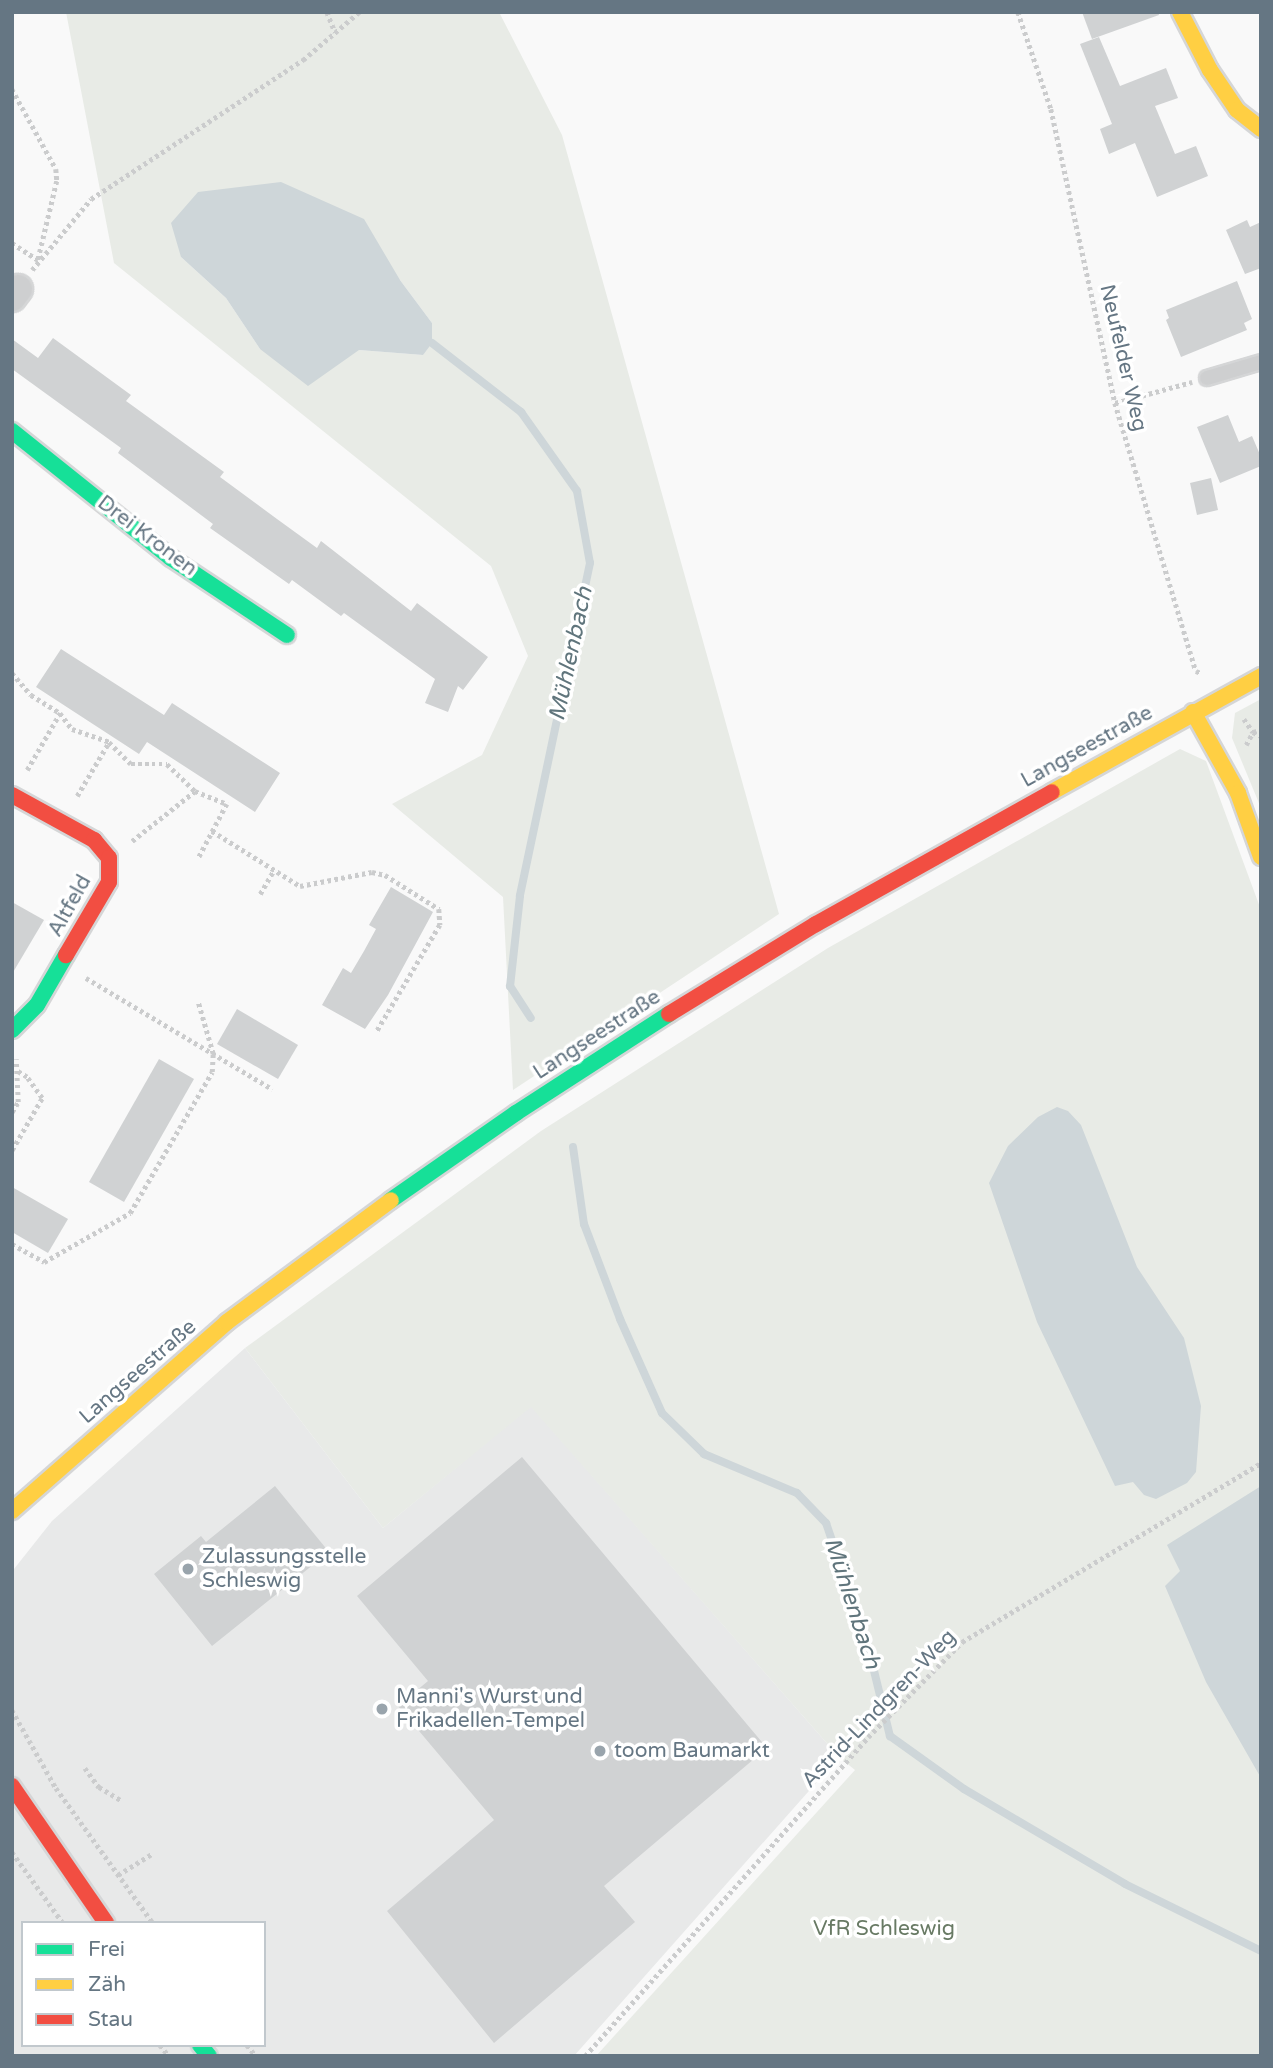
<!DOCTYPE html>
<meta charset="utf-8">
<style>
body{margin:0}
#map{position:relative;width:1273px;height:2068px;overflow:hidden;background:#f9f9f9;font-family:"Varela Round",sans-serif}
div>[style]{position:absolute}
[style*='--x']{left:calc(var(--x)*1px);top:calc(var(--y)*1px);width:calc(var(--w)*1px);rotate:calc(var(--a)*1deg)}
.built>*{inset:0;background:#e8e9e9}
.green>*{inset:0;background:#e8ebe6}
.water>*{inset:0;background:#ced6d9}
.stream>*{height:8px;margin:-4px;padding:0 4px;transform-origin:4px;border-radius:4px;background:#ced6d9}
.building>*{inset:0;background:#d0d2d3}
.path>*{height:4.5px;margin-top:-2.25px;transform-origin:0;background:repeating-linear-gradient(90deg,#cbcccd 0 3.5px,transparent 0 7px)}
.roads{filter:drop-shadow(2px 0 #d5d6d7) drop-shadow(-2px 0 #d5d6d7) drop-shadow(0 2px #d5d6d7) drop-shadow(0 -2px #d5d6d7)}
.lane>*{height:14px;margin:-7px;padding:0 7px;transform-origin:7px;border-radius:7px;background:#cecfd0}
.street>*{height:28px;margin:-14px;padding:0 14px;transform-origin:14px;border-radius:14px;background:#cecfd0}
.fast>*{height:16px;margin:-8px;padding:0 8px;transform-origin:8px;border-radius:8px;background:#16e098}
.slow>*{height:16px;margin:-8px;padding:0 8px;transform-origin:8px;border-radius:8px;background:#ffcf43}
.jam>*{height:16px;margin:-8px;padding:0 8px;transform-origin:8px;border-radius:8px;background:#f24e42}
.dots>*{width:19px;height:19px;translate:-50% -50%;box-sizing:border-box;border:4px solid #fff;border-radius:50%}
span{translate:-50% -50%;white-space:nowrap;text-align:center;line-height:1.15;-webkit-text-stroke:7px #fff;paint-order:stroke}
.street-label{font-size:21px;color:#657683}
.poi-label{font-size:21px;color:#657683}
.left{translate:0 -50%;text-align:left}
.park-label{font-size:21px;color:#687a64}
.water-label{font-size:23px;color:#60757c;font-style:italic}
.frame{position:absolute;inset:0;border:14px solid #657683;pointer-events:none}
.legend{position:absolute;left:21px;top:1921px;width:245px;height:126px;box-sizing:border-box;background:#fff;border:2px solid #c1c8cd;margin:0;padding:9px 12px;list-style:none;font-size:21px;color:#657683}
.legend li{display:flex;align-items:center;gap:14px;height:35px}
.legend b{width:35px;border:2px solid #c1c8cd}
</style>
<div id="map">
<div class="built">
<div style="clip-path:polygon(evenodd,245px 1348px,383px 1528px,531px 1406px,839px 1757px,574px 2056px,12px 2056px,14px 1569px,52px 1521px,245px 1348px,23px 1923px,264px 1923px,264px 2045px,23px 2045px,23px 1923px)"></div>
</div>
<div class="green">
<div style="clip-path:polygon(evenodd,66px 12px,499px 12px,562px 135px,779px 914px,513px 1090px,503px 897px,392px 804px,482px 755px,528px 656px,491px 566px,114px 263px,66px 12px,181px 257px,400px 280px,432px 323px,423px 355px,359px 350px,260px 349px,226px 298px,181px 257px)"></div>
<div style="clip-path:polygon(1261px 699px,1261px 808px,1232px 738px,1235px 713px)"></div>
<div style="clip-path:polygon(1180px 749px,1206px 761px,1261px 910px,1261px 2056px,596px 2056px,855px 1770px,839px 1757px,531px 1407px,383px 1528px,245px 1348px,541px 1131px,828px 948px)"></div>
</div>
<div class="water">
<div style="clip-path:polygon(281px 182px,364px 219px,400px 280px,432px 323px,432px 343px,423px 355px,359px 350px,308px 386px,260px 349px,226px 298px,181px 257px,171px 223px,198px 192px)"></div>
<div style="clip-path:polygon(1057px 1107px,1068px 1111px,1081px 1125px,1137px 1267px,1184px 1338px,1201px 1406px,1196px 1472px,1187px 1483px,1156px 1499px,1144px 1495px,1133px 1482px,1115px 1486px,1037px 1322px,989px 1183px,1008px 1146px,1038px 1117px)"></div>
<div style="clip-path:polygon(1261px 1486px,1261px 1778px,1206px 1682px,1165px 1586px,1180px 1571px,1167px 1545px)"></div>
</div>
<div class="stream">
<div style="--x:432;--y:343;--w:113;--a:37.8"></div>
<div style="--x:521;--y:412;--w:97;--a:54.7"></div>
<div style="--x:577;--y:491;--w:73;--a:79.8"></div>
<div style="--x:590;--y:563;--w:340;--a:101.9"></div>
<div style="--x:520;--y:896;--w:91;--a:96.3"></div>
<div style="--x:510;--y:986;--w:38;--a:57"></div>
<div style="--x:573;--y:1147;--w:78;--a:81.9"></div>
<div style="--x:584;--y:1224;--w:102;--a:69.2"></div>
<div style="--x:620;--y:1319;--w:103;--a:65.9"></div>
<div style="--x:662;--y:1413;--w:59;--a:44.3"></div>
<div style="--x:704;--y:1454;--w:101;--a:22.8"></div>
<div style="--x:797;--y:1493;--w:42;--a:46"></div>
<div style="--x:826;--y:1523;--w:126;--a:71"></div>
<div style="--x:867;--y:1642;--w:97;--a:76.3"></div>
<div style="--x:890;--y:1736;--w:91;--a:35.6"></div>
<div style="--x:964;--y:1789;--w:187;--a:30.5"></div>
<div style="--x:1125;--y:1884;--w:152;--a:26.2"></div>
</div>
<div class="building">
<div style="clip-path:polygon(1082px 12px,1158px 12px,1159px 15px,1092px 39px)"></div>
<div style="clip-path:polygon(1099px 37px,1120px 86px,1166px 68px,1178px 98px,1155px 106px,1175px 154px,1196px 146px,1208px 176px,1157px 197px,1135px 143px,1109px 154px,1100px 129px,1112px 124px,1080px 44px)"></div>
<div style="clip-path:polygon(1247px 220px,1250px 227px,1261px 222px,1261px 268px,1245px 274px,1226px 230px)"></div>
<div style="clip-path:polygon(1237px 281px,1252px 319px,1244px 323px,1247px 330px,1181px 357px,1166px 320px,1169px 318px,1166px 310px)"></div>
<div style="clip-path:polygon(53px 338px,131px 395px,126px 401px,224px 472px,220px 477px,277px 519px,317px 548px,321px 541px,411px 611px,417px 603px,488px 657px,463px 690px,458px 686px,448px 712px,425px 703px,435px 679px,344px 613px,341px 616px,292px 580px,289px 584px,210px 528px,213px 524px,118px 453px,121px 448px,12px 369px,12px 339px,38px 358px)"></div>
<div style="clip-path:polygon(1228px 415px,1239px 442px,1252px 436px,1261px 457px,1261px 466px,1220px 483px,1197px 427px)"></div>
<div style="clip-path:polygon(1211px 478px,1218px 510px,1197px 515px,1190px 483px)"></div>
<div style="clip-path:polygon(61px 649px,164px 715px,172px 703px,280px 773px,255px 812px,147px 742px,139px 754px,36px 687px)"></div>
<div style="clip-path:polygon(391px 887px,433px 912px,388px 995px,365px 1029px,322px 1005px,343px 968px,351px 973px,364px 951px,376px 929px,369px 925px)"></div>
<div style="clip-path:polygon(12px 902px,44px 920px,12px 974px)"></div>
<div style="clip-path:polygon(237px 1009px,298px 1045px,278px 1079px,217px 1044px)"></div>
<div style="clip-path:polygon(159px 1059px,194px 1079px,124px 1202px,89px 1182px)"></div>
<div style="clip-path:polygon(12px 1187px,68px 1219px,48px 1253px,12px 1232px)"></div>
<div style="clip-path:polygon(522px 1457px,767px 1748px,604px 1886px,635px 1922px,494px 2043px,387px 1911px,494px 1820px,398px 1706px,428px 1681px,357px 1596px)"></div>
<div style="clip-path:polygon(275px 1486px,329px 1552px,212px 1646px,154px 1574px,201px 1536px,206px 1542px)"></div>
</div>
<div class="path">
<div style="--x:327;--y:12;--w:22;--a:68"></div>
<div style="--x:1018;--y:12;--w:102;--a:71.2"></div>
<div style="--x:1051;--y:109;--w:301;--a:77.7"></div>
<div style="--x:1115;--y:403;--w:280;--a:73.2"></div>
<div style="--x:1196;--y:671;--w:5;--a:22"></div>
<div style="--x:12;--y:89;--w:91;--a:61.2"></div>
<div style="--x:56;--y:169;--w:12;--a:85"></div>
<div style="--x:57;--y:181;--w:81;--a:103.5"></div>
<div style="--x:12;--y:243;--w:31;--a:33"></div>
<div style="--x:32;--y:270;--w:92;--a:-50.3"></div>
<div style="--x:91;--y:199;--w:254;--a:-33.3"></div>
<div style="--x:303;--y:60;--w:74;--a:-40.6"></div>
<div style="--x:1115;--y:403;--w:80;--a:-15.3"></div>
<div style="--x:12;--y:673;--w:29;--a:49"></div>
<div style="--x:31;--y:695;--w:34;--a:32"></div>
<div style="--x:60;--y:713;--w:20;--a:53"></div>
<div style="--x:72;--y:729;--w:39;--a:19"></div>
<div style="--x:109;--y:742;--w:31;--a:45"></div>
<div style="--x:131;--y:764;--w:36;--a:0"></div>
<div style="--x:167;--y:764;--w:39;--a:44"></div>
<div style="--x:195;--y:791;--w:35;--a:22"></div>
<div style="--x:227;--y:804;--w:62;--a:117.8"></div>
<div style="--x:1244;--y:719;--w:16;--a:55"></div>
<div style="--x:1253;--y:732;--w:8;--a:-14"></div>
<div style="--x:1246;--y:745;--w:15;--a:-62"></div>
<div style="--x:1253;--y:732;--w:9;--a:27"></div>
<div style="--x:27;--y:770;--w:66;--a:-59.9"></div>
<div style="--x:77;--y:796;--w:63;--a:-59.3"></div>
<div style="--x:212;--y:831;--w:104;--a:32"></div>
<div style="--x:300;--y:886;--w:73;--a:-11"></div>
<div style="--x:372;--y:872;--w:13;--a:13"></div>
<div style="--x:385;--y:875;--w:64;--a:32.2"></div>
<div style="--x:439;--y:909;--w:16;--a:86"></div>
<div style="--x:440;--y:925;--w:123;--a:120.7"></div>
<div style="--x:132;--y:841;--w:80;--a:-38.4"></div>
<div style="--x:260;--y:894;--w:28;--a:-60"></div>
<div style="--x:86;--y:978;--w:217;--a:30.8"></div>
<div style="--x:12;--y:1112;--w:12;--a:-59"></div>
<div style="--x:18;--y:1102;--w:43;--a:-92.7"></div>
<div style="--x:12;--y:1150;--w:60;--a:-60"></div>
<div style="--x:42;--y:1098;--w:26;--a:-126"></div>
<div style="--x:27;--y:1077;--w:12;--a:-149"></div>
<div style="--x:12;--y:1244;--w:37;--a:29"></div>
<div style="--x:44;--y:1262;--w:99;--a:-29.7"></div>
<div style="--x:130;--y:1213;--w:163;--a:-59.8"></div>
<div style="--x:212;--y:1072;--w:18;--a:-87"></div>
<div style="--x:213;--y:1054;--w:54;--a:-106.1"></div>
<div style="--x:12;--y:1710;--w:90;--a:60.6"></div>
<div style="--x:56;--y:1788;--w:166;--a:54.3"></div>
<div style="--x:85;--y:1768;--w:24;--a:54"></div>
<div style="--x:99;--y:1787;--w:26;--a:31"></div>
<div style="--x:12;--y:1852;--w:87;--a:54.3"></div>
<div style="--x:118;--y:1875;--w:39;--a:-32"></div>
<div style="--x:160;--y:2045;--w:14;--a:51"></div>
<div style="--x:247;--y:2045;--w:14;--a:51"></div>
<div style="--x:585;--y:2056;--w:426;--a:-48.4"></div>
<div style="--x:868;--y:1737;--w:134;--a:-45.3"></div>
<div style="--x:962;--y:1642;--w:348;--a:-30.9"></div>
</div>
<div class="roads">
<div class="lane">
<div style="--x:1207;--y:378;--w:56;--a:-16.5"></div>
</div>
<div class="street">
<div style="--x:12;--y:297;--w:10;--a:-53"></div>
</div>
<div class="fast">
<div style="--x:12;--y:431;--w:203;--a:38.6"></div>
<div style="--x:171;--y:558;--w:139;--a:33.6"></div>
<div style="--x:12;--y:1030;--w:35;--a:-45"></div>
<div style="--x:37;--y:1005;--w:58;--a:-59.9"></div>
<div style="--x:391;--y:1200;--w:152;--a:-34.8"></div>
<div style="--x:516;--y:1113;--w:182;--a:-32.9"></div>
<div style="--x:200;--y:2045;--w:14;--a:51"></div>
</div>
<div class="slow">
<div style="--x:1180;--y:12;--w:65;--a:62.7"></div>
<div style="--x:1210;--y:70;--w:48;--a:56"></div>
<div style="--x:1237;--y:110;--w:31;--a:38"></div>
<div style="--x:1193;--y:712;--w:93;--a:60.9"></div>
<div style="--x:1238;--y:793;--w:68;--a:70.2"></div>
<div style="--x:1052;--y:792;--w:239;--a:-29"></div>
<div style="--x:12;--y:1511;--w:286;--a:-41.3"></div>
<div style="--x:227;--y:1322;--w:204;--a:-36.6"></div>
</div>
<div class="jam">
<div style="--x:12;--y:795;--w:94;--a:28.8"></div>
<div style="--x:94;--y:840;--w:23;--a:50"></div>
<div style="--x:109;--y:858;--w:24;--a:90"></div>
<div style="--x:109;--y:882;--w:85;--a:120.5"></div>
<div style="--x:669;--y:1014;--w:172;--a:-31.5"></div>
<div style="--x:816;--y:924;--w:270;--a:-29.2"></div>
<div style="--x:12;--y:1786;--w:166;--a:55.5"></div>
</div>
</div>
<div class="dots">
<div style="left:188px;top:1569px;background:#99a4ac"></div>
<div style="left:382px;top:1709px;background:#99a4ac"></div>
<div style="left:600px;top:1751px;background:#99a4ac"></div>
</div>
<div class="street-label">
<span style="left:1123px;top:358px;rotate:77deg">Neufelder Weg</span>
<span style="left:147px;top:536px;rotate:37deg">Drei Kronen</span>
<span style="left:1087px;top:747px;rotate:-29deg">Langseestraße</span>
<span style="left:70px;top:906px;rotate:-61deg">Altfeld</span>
<span style="left:597px;top:1035px;rotate:-33deg">Langseestraße</span>
<span style="left:138px;top:1372px;rotate:-41deg">Langseestraße</span>
<span style="left:879px;top:1709px;rotate:-46deg">Astrid-Lindgren-Weg</span>
</div>
<div class="poi-label">
<span class="left" style="left:202px;top:1569px">Zulassungsstelle<br>Schleswig</span>
<span class="left" style="left:396px;top:1709px">Manni's Wurst und<br>Frikadellen-Tempel</span>
<span class="left" style="left:614px;top:1751px">toom Baumarkt</span>
</div>
<div class="park-label">
<span style="left:884px;top:1929px">VfR Schleswig</span>
</div>
<div class="water-label">
<span style="left:571px;top:654px;rotate:-78deg">Mühlenbach</span>
<span style="left:852px;top:1603px;rotate:72deg">Mühlenbach</span>
</div>
<div class="frame"></div>
<ul class="legend">
<li><b style="height:9px;background:#16e098"></b>Frei</li>
<li><b style="height:9px;background:#ffcf43"></b>Zäh</li>
<li><b style="height:9px;background:#f24e42"></b>Stau</li>
</ul>
</div>
